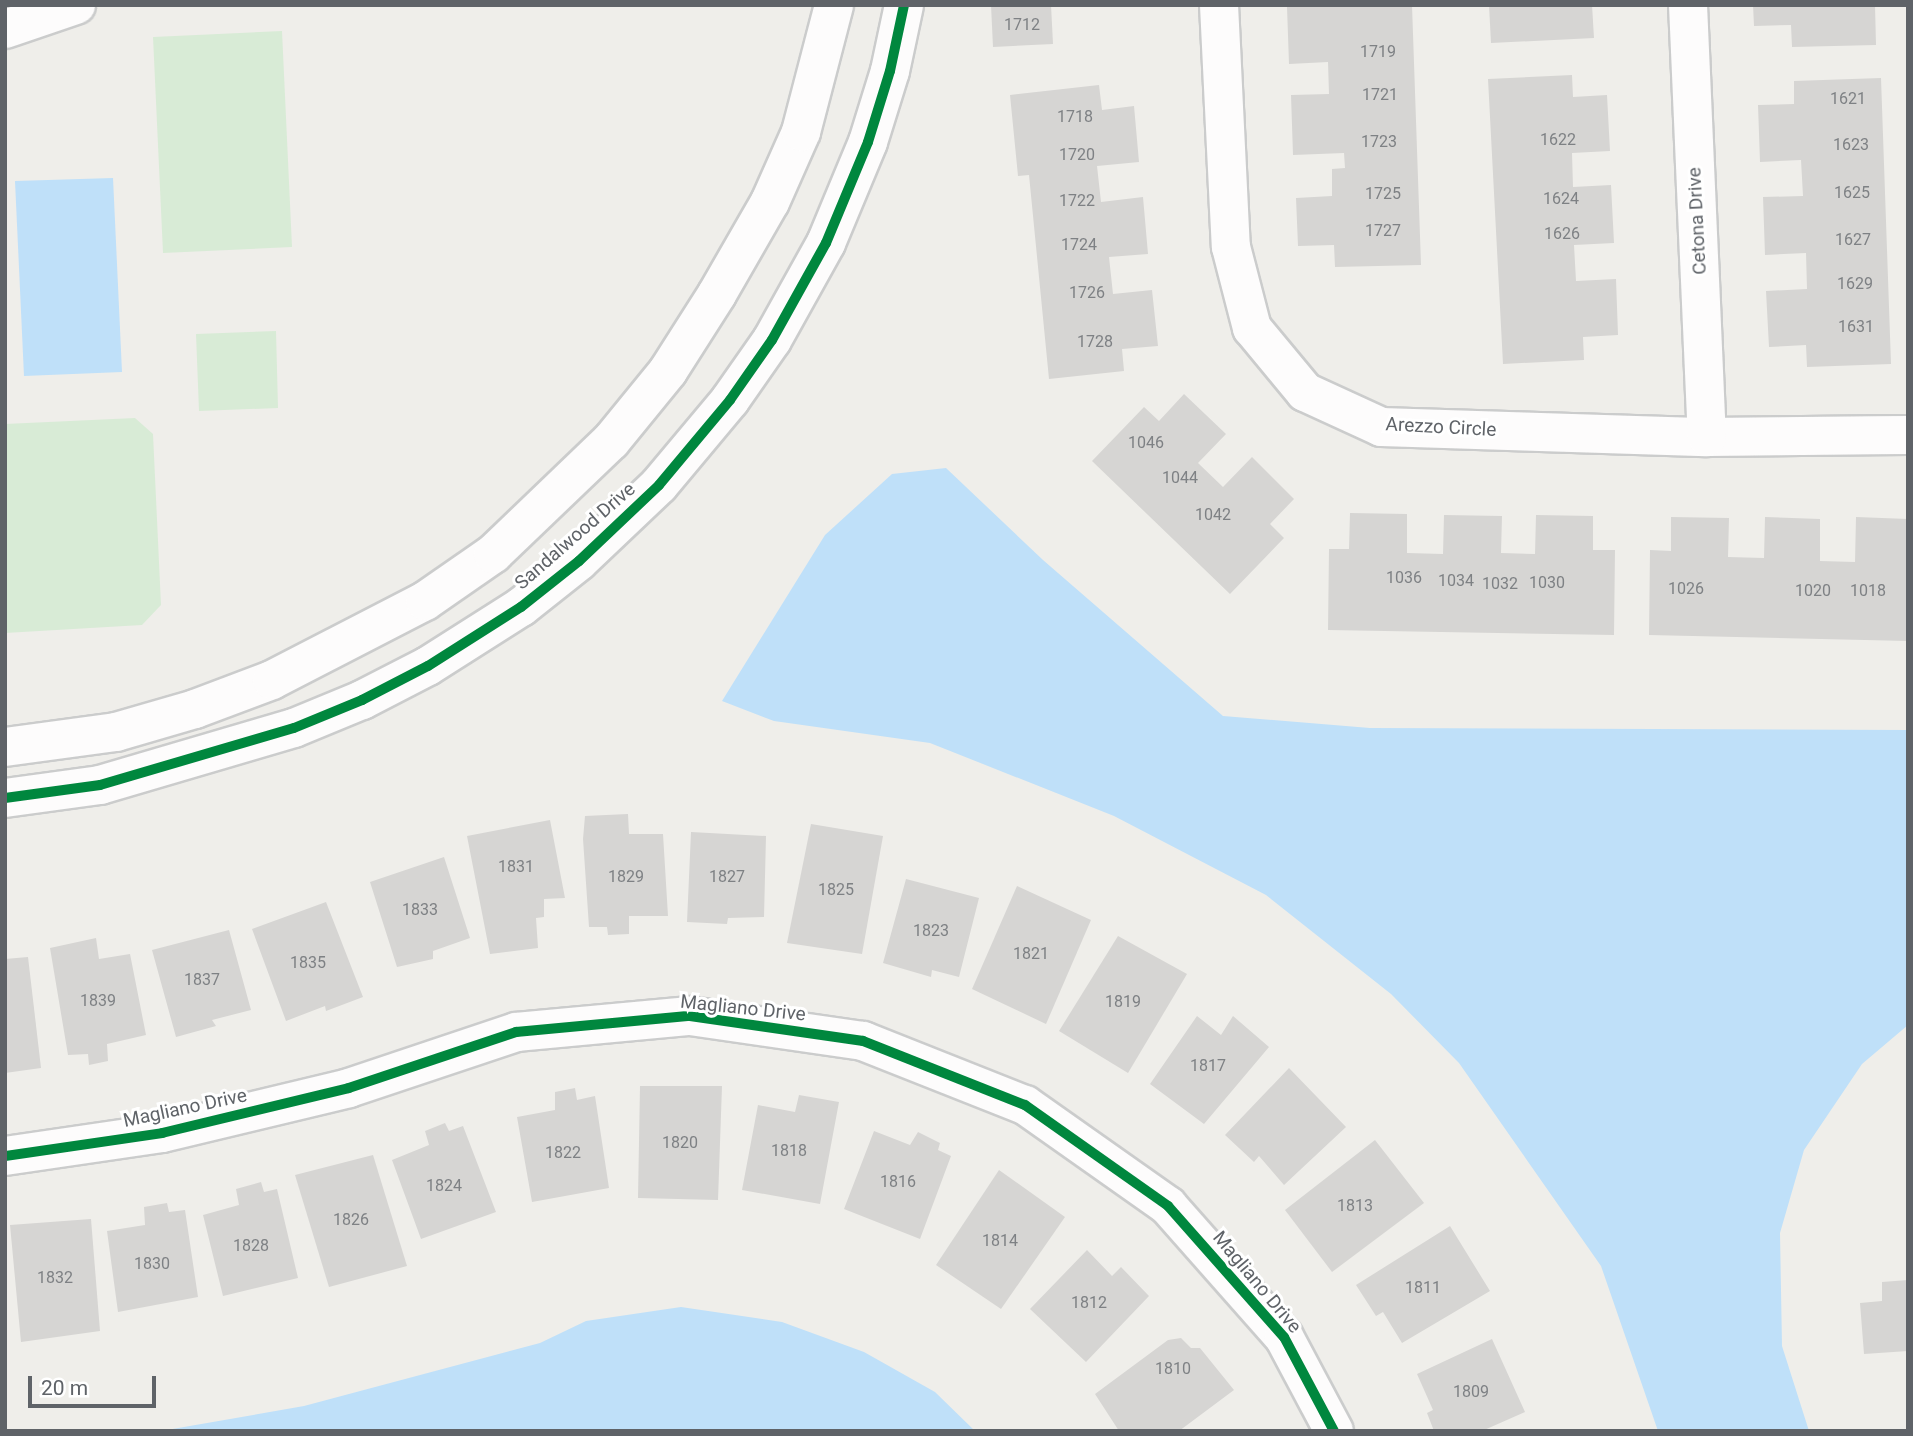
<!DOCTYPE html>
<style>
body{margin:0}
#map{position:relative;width:1913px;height:1436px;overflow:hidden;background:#efeeea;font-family:Roboto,sans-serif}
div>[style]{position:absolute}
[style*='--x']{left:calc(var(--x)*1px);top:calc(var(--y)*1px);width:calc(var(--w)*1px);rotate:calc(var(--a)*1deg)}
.green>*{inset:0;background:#d8ebd6}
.water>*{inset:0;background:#bfe0f9}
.building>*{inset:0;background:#d6d5d3}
.roads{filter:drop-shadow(2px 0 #cbcccc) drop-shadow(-2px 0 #cbcccc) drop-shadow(0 2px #cbcccc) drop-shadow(0 -2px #cbcccc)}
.minor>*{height:38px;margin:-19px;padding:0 19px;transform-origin:19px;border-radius:19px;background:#fdfcfc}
.cycleway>*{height:10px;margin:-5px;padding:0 5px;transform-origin:5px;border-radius:5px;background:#00873e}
span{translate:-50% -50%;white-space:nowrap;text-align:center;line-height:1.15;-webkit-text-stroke:6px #fff;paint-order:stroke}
.number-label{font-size:16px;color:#7e8184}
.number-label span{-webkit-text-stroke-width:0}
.street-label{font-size:19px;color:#5f6368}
.frame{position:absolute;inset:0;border:7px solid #5f6368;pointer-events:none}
.scale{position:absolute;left:28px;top:1376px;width:128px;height:32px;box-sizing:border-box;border:4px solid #5f6368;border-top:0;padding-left:9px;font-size:21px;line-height:24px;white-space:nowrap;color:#5f6368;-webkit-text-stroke:5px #fff;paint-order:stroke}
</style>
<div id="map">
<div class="green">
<div style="clip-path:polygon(282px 31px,292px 247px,163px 253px,153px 37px)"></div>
<div style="clip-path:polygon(276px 331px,278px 408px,199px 411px,196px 334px)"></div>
<div style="clip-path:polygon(135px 418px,153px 434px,161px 605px,142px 625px,5px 633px,5px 424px)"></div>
</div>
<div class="water">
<div style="clip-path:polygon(113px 178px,122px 372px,24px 376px,15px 181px)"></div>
<div style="clip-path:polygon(946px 468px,1043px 560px,1223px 716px,1370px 728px,1908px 730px,1908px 1025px,1862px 1064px,1804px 1150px,1780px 1233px,1782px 1346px,1809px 1431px,1658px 1431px,1601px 1266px,1459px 1063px,1391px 994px,1266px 895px,1114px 816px,930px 743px,774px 721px,722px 701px,825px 535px,892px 474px)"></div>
<div style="clip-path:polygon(681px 1307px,782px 1322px,864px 1352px,935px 1392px,975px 1431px,161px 1431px,304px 1406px,540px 1343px,586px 1321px)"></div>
</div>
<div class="building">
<div style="clip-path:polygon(991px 5px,1051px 5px,1053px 44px,993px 47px)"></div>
<div style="clip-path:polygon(1412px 5px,1421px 265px,1335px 267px,1334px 245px,1298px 246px,1296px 198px,1332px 196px,1332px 169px,1345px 168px,1344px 153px,1293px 155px,1291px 95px,1329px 94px,1328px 62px,1289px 64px,1287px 7px)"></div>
<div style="clip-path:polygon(1489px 5px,1592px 5px,1594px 38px,1491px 43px)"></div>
<div style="clip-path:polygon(1753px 5px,1875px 5px,1876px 45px,1792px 47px,1791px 25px,1754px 26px)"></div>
<div style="clip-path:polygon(1572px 75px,1573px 97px,1607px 95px,1610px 151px,1572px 153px,1573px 187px,1611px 185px,1614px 243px,1574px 245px,1576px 281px,1616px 279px,1618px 335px,1583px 337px,1584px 360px,1503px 364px,1488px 79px)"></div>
<div style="clip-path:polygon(1881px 78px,1891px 364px,1807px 367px,1806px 345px,1769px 347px,1766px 291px,1807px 289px,1806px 253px,1765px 255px,1763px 197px,1803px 196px,1801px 160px,1760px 162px,1758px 105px,1794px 104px,1794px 81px)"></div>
<div style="clip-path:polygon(1099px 85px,1102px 110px,1134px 106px,1139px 162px,1097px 166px,1101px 202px,1143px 197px,1148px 254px,1109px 257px,1113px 294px,1152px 290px,1158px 346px,1122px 349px,1124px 371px,1049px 379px,1029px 175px,1018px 176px,1010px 95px)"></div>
<div style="clip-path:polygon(1184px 394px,1226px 434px,1198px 463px,1223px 487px,1252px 457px,1294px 499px,1270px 524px,1284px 538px,1230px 594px,1092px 461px,1144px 407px,1159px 421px)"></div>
<div style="clip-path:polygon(1350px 513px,1407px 514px,1407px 553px,1443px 554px,1444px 515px,1502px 516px,1501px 553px,1535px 554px,1536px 515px,1593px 516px,1593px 550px,1615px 550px,1614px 635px,1328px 630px,1329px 549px,1349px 549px)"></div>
<div style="clip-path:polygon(1671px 517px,1729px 518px,1728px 557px,1764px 558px,1765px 517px,1820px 519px,1820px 561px,1855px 562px,1856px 517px,1908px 519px,1908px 641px,1649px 635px,1650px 550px,1671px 551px)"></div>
<div style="clip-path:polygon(628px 814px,629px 834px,663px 834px,668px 916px,629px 916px,629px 934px,608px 935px,607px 927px,589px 927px,583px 839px,585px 816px)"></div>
<div style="clip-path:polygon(550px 820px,565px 898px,544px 899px,544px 917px,536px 918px,538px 948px,490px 954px,467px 836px)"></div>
<div style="clip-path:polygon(811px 824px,883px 836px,862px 954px,787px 943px)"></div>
<div style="clip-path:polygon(691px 832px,766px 836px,764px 917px,728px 918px,727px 924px,687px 922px)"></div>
<div style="clip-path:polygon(444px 857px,470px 938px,433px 951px,433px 959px,397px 967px,370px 882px)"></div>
<div style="clip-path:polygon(906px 879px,979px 898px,959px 977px,932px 970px,931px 977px,883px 963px)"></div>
<div style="clip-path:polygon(1017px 886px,1091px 920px,1046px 1024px,972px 989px)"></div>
<div style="clip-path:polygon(326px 902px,363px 997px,326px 1011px,325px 1006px,286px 1021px,252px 929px)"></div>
<div style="clip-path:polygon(229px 930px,251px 1010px,212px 1020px,216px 1026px,176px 1037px,152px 950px)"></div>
<div style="clip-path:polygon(1118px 936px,1187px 974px,1128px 1073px,1059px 1031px)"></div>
<div style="clip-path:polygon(96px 938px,99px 959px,130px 954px,146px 1035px,107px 1044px,108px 1061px,89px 1065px,88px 1054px,68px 1055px,50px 948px)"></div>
<div style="clip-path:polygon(28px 957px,41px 1068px,5px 1073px,5px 959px)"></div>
<div style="clip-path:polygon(1197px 1016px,1221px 1035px,1233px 1016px,1269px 1047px,1204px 1124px,1150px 1084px)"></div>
<div style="clip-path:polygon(1289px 1068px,1346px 1127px,1284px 1185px,1259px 1156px,1254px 1162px,1225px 1135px)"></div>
<div style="clip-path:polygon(640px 1086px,722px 1086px,718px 1200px,638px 1198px)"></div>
<div style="clip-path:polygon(575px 1088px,577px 1100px,595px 1096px,609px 1188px,532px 1202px,517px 1117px,555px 1110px,555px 1092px)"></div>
<div style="clip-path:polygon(799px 1095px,839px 1102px,820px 1204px,742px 1190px,758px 1105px,795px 1112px)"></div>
<div style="clip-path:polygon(445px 1123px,449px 1131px,463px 1126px,496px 1212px,421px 1239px,392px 1160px,429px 1145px,425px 1131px)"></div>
<div style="clip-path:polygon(874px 1131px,910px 1145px,918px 1132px,940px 1143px,938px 1150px,951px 1156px,920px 1239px,844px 1209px)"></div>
<div style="clip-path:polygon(1375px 1140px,1424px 1203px,1332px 1272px,1285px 1210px)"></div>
<div style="clip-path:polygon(373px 1155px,407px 1266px,329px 1287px,295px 1175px)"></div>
<div style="clip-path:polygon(999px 1170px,1065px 1217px,1001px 1309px,936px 1265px)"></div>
<div style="clip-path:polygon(261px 1182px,264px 1192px,277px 1189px,298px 1278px,223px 1296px,203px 1215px,239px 1205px,236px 1189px)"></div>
<div style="clip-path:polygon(167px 1203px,169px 1212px,185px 1210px,198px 1297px,118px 1312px,107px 1231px,145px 1225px,144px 1207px)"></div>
<div style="clip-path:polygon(91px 1219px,100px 1331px,21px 1342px,10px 1225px)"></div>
<div style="clip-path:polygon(1450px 1226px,1490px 1291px,1402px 1343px,1383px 1312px,1376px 1316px,1356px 1285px)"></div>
<div style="clip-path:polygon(1087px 1250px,1112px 1276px,1121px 1267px,1149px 1296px,1086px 1362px,1030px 1309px)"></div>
<div style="clip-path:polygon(1908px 1280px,1908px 1351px,1864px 1354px,1860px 1303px,1882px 1301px,1882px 1282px)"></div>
<div style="clip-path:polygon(1181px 1338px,1191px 1348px,1200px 1348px,1234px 1390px,1179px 1431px,1119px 1431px,1095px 1394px,1168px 1340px)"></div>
<div style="clip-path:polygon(1492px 1339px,1525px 1412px,1482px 1431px,1434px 1431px,1427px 1413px,1433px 1410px,1417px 1374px)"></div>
</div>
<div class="roads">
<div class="minor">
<div style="--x:1219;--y:5;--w:242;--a:87.2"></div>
<div style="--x:1231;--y:247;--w:84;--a:75.5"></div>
<div style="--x:1252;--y:328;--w:83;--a:50.4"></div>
<div style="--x:1305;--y:392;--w:84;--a:24.7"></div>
<div style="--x:1381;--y:427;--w:326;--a:1.8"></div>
<div style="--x:1707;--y:437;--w:201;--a:-0.6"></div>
<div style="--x:1688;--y:5;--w:432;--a:87.5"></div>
<div style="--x:5;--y:29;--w:75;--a:-18.7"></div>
<div style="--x:5;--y:747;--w:112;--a:-7.7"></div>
<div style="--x:116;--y:732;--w:82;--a:-16.2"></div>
<div style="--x:195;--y:709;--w:82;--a:-20.6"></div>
<div style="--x:272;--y:680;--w:172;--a:-27.3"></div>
<div style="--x:425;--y:601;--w:83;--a:-34.7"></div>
<div style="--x:493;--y:554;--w:163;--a:-43.8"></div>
<div style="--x:611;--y:441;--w:90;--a:-50.8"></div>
<div style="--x:668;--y:371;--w:91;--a:-57.5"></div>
<div style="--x:717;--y:294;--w:106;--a:-60.1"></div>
<div style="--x:770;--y:202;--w:77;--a:-66.1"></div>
<div style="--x:801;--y:132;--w:131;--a:-75.4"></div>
<div style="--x:5;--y:798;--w:96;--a:-7.8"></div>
<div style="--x:100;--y:785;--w:202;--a:-16.4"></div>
<div style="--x:294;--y:728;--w:74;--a:-22.4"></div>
<div style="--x:362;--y:700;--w:74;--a:-27.3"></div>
<div style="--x:428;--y:666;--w:110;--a:-32.4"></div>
<div style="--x:521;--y:607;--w:74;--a:-38.4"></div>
<div style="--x:579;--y:561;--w:110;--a:-43.5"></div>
<div style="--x:659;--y:485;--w:111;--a:-50.1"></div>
<div style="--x:730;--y:400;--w:73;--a:-55"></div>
<div style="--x:772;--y:340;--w:111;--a:-60.9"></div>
<div style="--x:826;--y:243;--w:109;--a:-67.4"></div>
<div style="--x:868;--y:142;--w:74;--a:-72.8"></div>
<div style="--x:890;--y:71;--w:67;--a:-78"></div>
<div style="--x:5;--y:1156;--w:159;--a:-8.3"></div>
<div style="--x:162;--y:1133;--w:192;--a:-13.5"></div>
<div style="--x:349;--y:1088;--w:176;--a:-18.5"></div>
<div style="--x:516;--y:1032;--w:175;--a:-5.3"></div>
<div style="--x:690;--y:1016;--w:175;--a:8.2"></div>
<div style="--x:863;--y:1041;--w:174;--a:21.6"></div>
<div style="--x:1025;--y:1105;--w:175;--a:35.2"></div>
<div style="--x:1168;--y:1206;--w:175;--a:48.5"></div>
<div style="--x:1284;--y:1337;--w:106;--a:62"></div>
</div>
</div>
<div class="cycleway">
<div style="--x:5;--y:798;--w:96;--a:-7.8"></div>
<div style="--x:100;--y:785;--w:202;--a:-16.4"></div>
<div style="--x:294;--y:728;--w:74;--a:-22.4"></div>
<div style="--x:362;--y:700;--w:74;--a:-27.3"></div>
<div style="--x:428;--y:666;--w:110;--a:-32.4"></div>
<div style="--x:521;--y:607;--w:74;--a:-38.4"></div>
<div style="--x:579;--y:561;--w:110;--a:-43.5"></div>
<div style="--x:659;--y:485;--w:111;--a:-50.1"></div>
<div style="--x:730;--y:400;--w:73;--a:-55"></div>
<div style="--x:772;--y:340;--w:111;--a:-60.9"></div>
<div style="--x:826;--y:243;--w:109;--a:-67.4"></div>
<div style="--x:868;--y:142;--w:74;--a:-72.8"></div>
<div style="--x:890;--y:71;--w:67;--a:-78"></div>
<div style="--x:5;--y:1156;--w:159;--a:-8.3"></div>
<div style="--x:162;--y:1133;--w:192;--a:-13.5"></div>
<div style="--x:349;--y:1088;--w:176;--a:-18.5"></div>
<div style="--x:516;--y:1032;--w:175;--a:-5.3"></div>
<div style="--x:690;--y:1016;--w:175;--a:8.2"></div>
<div style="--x:863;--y:1041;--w:174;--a:21.6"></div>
<div style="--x:1025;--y:1105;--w:175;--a:35.2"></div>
<div style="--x:1168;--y:1206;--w:175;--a:48.5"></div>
<div style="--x:1284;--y:1337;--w:106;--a:62"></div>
</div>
<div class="number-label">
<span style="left:1022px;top:25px">1712</span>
<span style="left:1378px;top:52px">1719</span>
<span style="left:1380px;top:95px">1721</span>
<span style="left:1848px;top:99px">1621</span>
<span style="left:1075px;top:117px">1718</span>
<span style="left:1558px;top:140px">1622</span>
<span style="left:1379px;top:142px">1723</span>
<span style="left:1851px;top:145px">1623</span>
<span style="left:1077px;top:155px">1720</span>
<span style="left:1852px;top:193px">1625</span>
<span style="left:1383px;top:194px">1725</span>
<span style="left:1561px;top:199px">1624</span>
<span style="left:1077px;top:201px">1722</span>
<span style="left:1383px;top:231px">1727</span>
<span style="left:1562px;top:234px">1626</span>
<span style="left:1853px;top:240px">1627</span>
<span style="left:1079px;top:245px">1724</span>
<span style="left:1855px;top:284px">1629</span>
<span style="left:1087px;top:293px">1726</span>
<span style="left:1856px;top:327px">1631</span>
<span style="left:1095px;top:342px">1728</span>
<span style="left:1146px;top:443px">1046</span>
<span style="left:1180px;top:478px">1044</span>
<span style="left:1213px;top:515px">1042</span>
<span style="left:1404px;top:578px">1036</span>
<span style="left:1456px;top:581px">1034</span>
<span style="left:1547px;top:583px">1030</span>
<span style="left:1500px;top:584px">1032</span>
<span style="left:1686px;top:589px">1026</span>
<span style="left:1813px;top:591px">1020</span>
<span style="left:1868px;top:591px">1018</span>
<span style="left:516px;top:867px">1831</span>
<span style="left:626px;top:877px">1829</span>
<span style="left:727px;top:877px">1827</span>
<span style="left:836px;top:890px">1825</span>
<span style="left:420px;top:910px">1833</span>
<span style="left:931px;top:931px">1823</span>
<span style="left:1031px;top:954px">1821</span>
<span style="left:308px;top:963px">1835</span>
<span style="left:202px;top:980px">1837</span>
<span style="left:98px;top:1001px">1839</span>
<span style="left:1123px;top:1002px">1819</span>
<span style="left:1208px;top:1066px">1817</span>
<span style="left:680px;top:1143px">1820</span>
<span style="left:789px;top:1151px">1818</span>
<span style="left:563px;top:1153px">1822</span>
<span style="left:898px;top:1182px">1816</span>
<span style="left:444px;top:1186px">1824</span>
<span style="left:1355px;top:1206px">1813</span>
<span style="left:351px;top:1220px">1826</span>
<span style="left:1000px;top:1241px">1814</span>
<span style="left:251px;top:1246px">1828</span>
<span style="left:152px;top:1264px">1830</span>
<span style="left:55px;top:1278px">1832</span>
<span style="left:1423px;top:1288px">1811</span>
<span style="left:1089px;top:1303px">1812</span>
<span style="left:1173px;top:1369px">1810</span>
<span style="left:1471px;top:1392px">1809</span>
</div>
<div class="street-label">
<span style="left:1697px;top:221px;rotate:-93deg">Cetona Drive</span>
<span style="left:1441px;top:427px;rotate:3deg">Arezzo Circle</span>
<span style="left:575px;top:536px;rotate:-41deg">Sandalwood Drive</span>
<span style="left:743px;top:1008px;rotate:6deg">Magliano Drive</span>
<span style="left:185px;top:1108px;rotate:-12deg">Magliano Drive</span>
<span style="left:1257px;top:1282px;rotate:50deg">Magliano Drive</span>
</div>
<div class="frame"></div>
<div class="scale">20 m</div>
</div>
